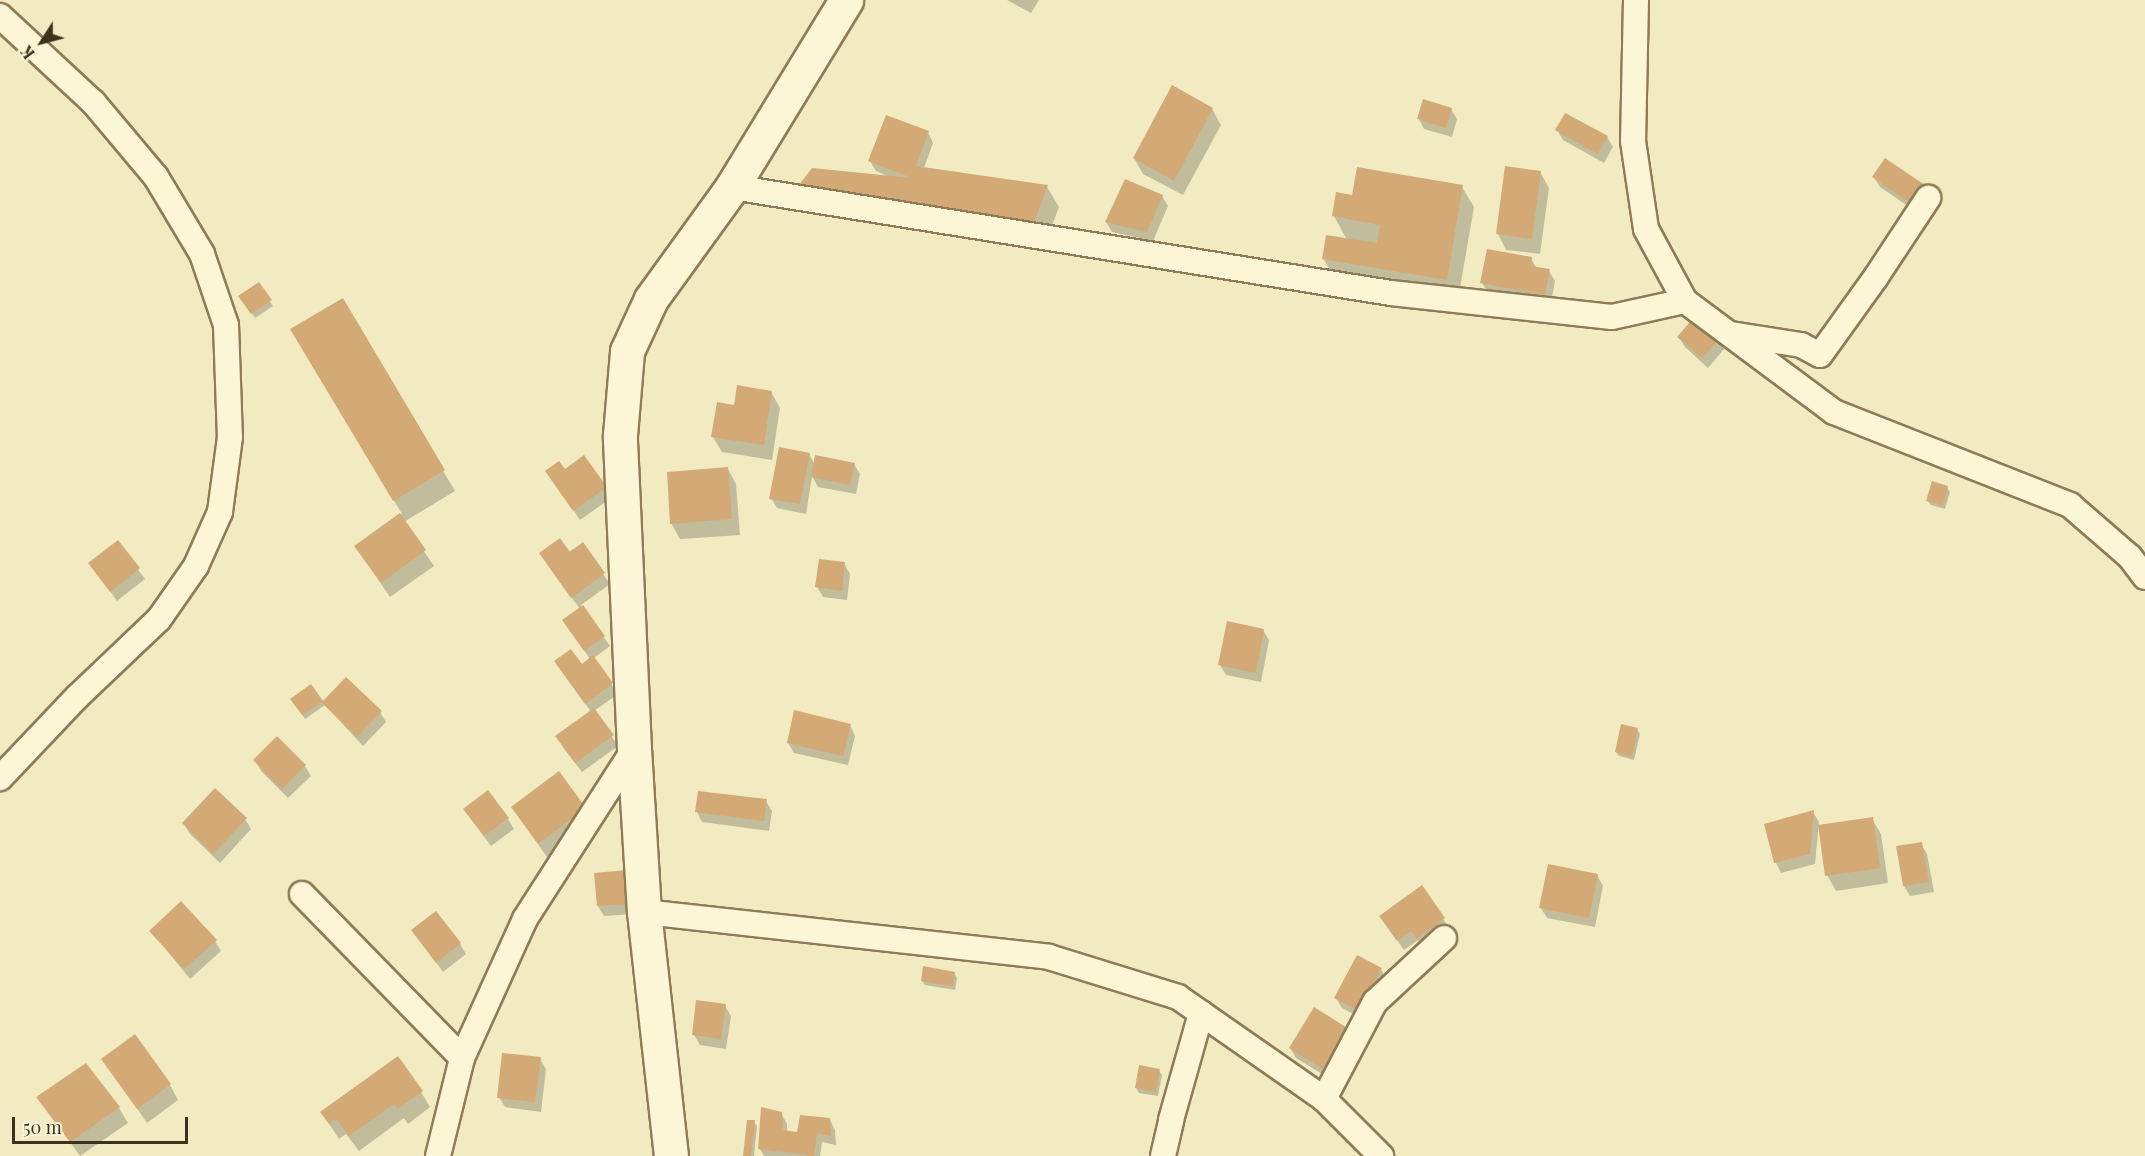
<!DOCTYPE html>
<style>
body{margin:0}
#map{position:relative;width:2145px;height:1156px;overflow:hidden;background:#f2ebc2;font-family:"Playfair Display",serif}
div>[style]{position:absolute}
[style*='--x']{left:calc(var(--x)*1px);top:calc(var(--y)*1px);width:calc(var(--w)*1px);rotate:calc(var(--a)*1deg)}
.shadow>*{inset:0;background:#0003}
.building>*{inset:0;background:#d3aa75}
.roads{filter:drop-shadow(2px 0 #8e7c58) drop-shadow(-2px 0 #8e7c58) drop-shadow(0 2px #8e7c58) drop-shadow(0 -2px #8e7c58)}
.street>*{height:24px;margin:-12px;padding:0 12px;transform-origin:12px;border-radius:12px;background:#fcf6d7}
.secondary>*{height:33px;margin:-16.5px;padding:0 16.5px;transform-origin:16.5px;border-radius:16.5px;background:#fcf6d7}
span{translate:-50% -50%;white-space:nowrap;text-align:center;line-height:1.15;-webkit-text-stroke:6px #f8f3d3;paint-order:stroke}
.north{position:absolute;left:12px;top:12px;width:60px;height:60px;-webkit-text-stroke:4px #f8f3d3;paint-order:stroke;rotate:234deg;font-size:16px;font-weight:700;line-height:24px;text-align:center;color:#3c311d}
.north::after{content:'';display:block;margin:auto;width:21px;height:27px;background:#3c311d;clip-path:polygon(50% 0,100% 100%,50% 72%,0 100%)}
.scale{position:absolute;left:12px;top:1117px;width:176px;height:27px;box-sizing:border-box;border:3px solid #3c311d;border-top:0;padding-left:8px;font-size:18px;line-height:21px;white-space:nowrap;color:#3c311d;-webkit-text-stroke:4px #f8f3d3;paint-order:stroke}
</style>
<div id="map">
<div class="shadow">
<div style="clip-path:polygon(1007px 0,1039px 0,1031px 13px)"></div>
<div style="clip-path:polygon(1173px 87px,1212px 109px,1221px 125px,1183px 195px,1143px 174px,1134px 158px)"></div>
<div style="clip-path:polygon(1451px 109px,1457px 119px,1452px 137px,1424px 129px,1419px 119px)"></div>
<div style="clip-path:polygon(1557px 130px,1607px 137px,1613px 147px,1604px 163px,1563px 140px)"></div>
<div style="clip-path:polygon(928px 132px,933px 143px,924px 168px,1047px 187px,1059px 207px,1045px 245px,876px 171px,870px 161px)"></div>
<div style="clip-path:polygon(1885px 160px,1921px 215px,1880px 187px,1874px 177px)"></div>
<div style="clip-path:polygon(1540px 172px,1549px 188px,1540px 254px,1506px 250px,1498px 234px)"></div>
<div style="clip-path:polygon(1126px 181px,1162px 196px,1168px 206px,1153px 241px,1112px 232px,1106px 222px)"></div>
<div style="clip-path:polygon(1462px 187px,1474px 207px,1458px 300px,1335px 279px,1323px 258px,1347px 240px,1334px 216px)"></div>
<div style="clip-path:polygon(1531px 259px,1537px 268px,1549px 271px,1555px 281px,1551px 304px,1488px 293px,1482px 283px)"></div>
<div style="clip-path:polygon(258px 284px,273px 306px,255px 318px,243px 301px)"></div>
<div style="clip-path:polygon(342px 300px,455px 491px,404px 522px,434px 566px,390px 597px,356px 547px,402px 514px,292px 330px)"></div>
<div style="clip-path:polygon(1679px 337px,1719px 339px,1724px 349px,1708px 368px,1685px 347px)"></div>
<div style="clip-path:polygon(771px 392px,780px 408px,772px 460px,722px 452px,713px 437px,735px 406px)"></div>
<div style="clip-path:polygon(809px 454px,815px 465px,854px 464px,860px 474px,856px 494px,818px 487px,812px 476px,806px 514px,777px 508px,771px 498px)"></div>
<div style="clip-path:polygon(728px 469px,736px 484px,740px 535px,680px 539px,671px 523px)"></div>
<div style="clip-path:polygon(564px 471px,605px 488px,611px 498px,580px 520px,547px 472px)"></div>
<div style="clip-path:polygon(1947px 487px,1950px 492px,1945px 509px,1931px 505px,1928px 501px)"></div>
<div style="clip-path:polygon(117px 542px,145px 579px,117px 601px,90px 563px)"></div>
<div style="clip-path:polygon(582px 544px,610px 584px,581px 605px,610px 646px,594px 658px,618px 694px,594px 711px,618px 746px,582px 772px,563px 747px,591px 712px,556px 662px,581px 666px,590px 659px,564px 621px,580px 609px,547px 564px)"></div>
<div style="clip-path:polygon(844px 563px,850px 574px,847px 600px,823px 597px,817px 587px)"></div>
<div style="clip-path:polygon(1263px 630px,1269px 640px,1261px 682px,1226px 675px,1220px 665px)"></div>
<div style="clip-path:polygon(311px 686px,323px 703px,380px 712px,386px 722px,363px 746px,325px 705px,305px 719px,295px 704px)"></div>
<div style="clip-path:polygon(850px 725px,855px 736px,848px 765px,794px 753px,788px 743px)"></div>
<div style="clip-path:polygon(1637px 729px,1640px 734px,1634px 760px,1619px 756px,1616px 752px)"></div>
<div style="clip-path:polygon(255px 760px,305px 766px,311px 776px,288px 798px,261px 771px)"></div>
<div style="clip-path:polygon(766px 801px,772px 811px,769px 831px,702px 822px,697px 812px)"></div>
<div style="clip-path:polygon(513px 808px,585px 809px,551px 863px)"></div>
<div style="clip-path:polygon(1813px 812px,1819px 822px,1815px 864px,1781px 873px,1776px 863px,1766px 825px)"></div>
<div style="clip-path:polygon(245px 819px,251px 829px,220px 863px,190px 834px,184px 824px)"></div>
<div style="clip-path:polygon(471px 819px,508px 819px,514px 829px,491px 846px)"></div>
<div style="clip-path:polygon(1872px 819px,1881px 834px,1888px 883px,1836px 891px,1827px 875px)"></div>
<div style="clip-path:polygon(1921px 844px,1927px 854px,1934px 892px,1910px 896px,1904px 886px)"></div>
<div style="clip-path:polygon(627px 872px,634px 914px,604px 916px,598px 906px)"></div>
<div style="clip-path:polygon(1597px 875px,1603px 886px,1595px 927px,1547px 918px,1541px 908px)"></div>
<div style="clip-path:polygon(1421px 887px,1450px 929px,1423px 948px,1418px 940px,1404px 950px,1387px 926px)"></div>
<div style="clip-path:polygon(151px 931px,215px 941px,221px 951px,190px 979px)"></div>
<div style="clip-path:polygon(413px 931px,460px 944px,466px 954px,443px 972px)"></div>
<div style="clip-path:polygon(1381px 969px,1386px 979px,1365px 1020px,1342px 1008px,1336px 998px)"></div>
<div style="clip-path:polygon(954px 973px,957px 978px,955px 990px,925px 985px,922px 981px)"></div>
<div style="clip-path:polygon(725px 1006px,731px 1016px,726px 1049px,700px 1045px,694px 1035px)"></div>
<div style="clip-path:polygon(1348px 1030px,1330px 1079px,1296px 1058px,1290px 1048px)"></div>
<div style="clip-path:polygon(103px 1059px,170px 1085px,178px 1100px,147px 1123px)"></div>
<div style="clip-path:polygon(540px 1059px,546px 1069px,541px 1112px,505px 1107px,499px 1097px)"></div>
<div style="clip-path:polygon(1159px 1071px,1162px 1075px,1158px 1096px,1139px 1093px,1136px 1088px)"></div>
<div style="clip-path:polygon(421px 1092px,430px 1107px,408px 1124px,404px 1118px,359px 1151px,346px 1134px,339px 1139px,322px 1113px)"></div>
<div style="clip-path:polygon(38px 1098px,119px 1108px,128px 1123px,80px 1156px)"></div>
<div style="clip-path:polygon(781px 1113px,787px 1124px,787px 1132px,798px 1134px,830px 1120px,835px 1130px,836px 1145px,822px 1142px,820px 1156px,764px 1156px,760px 1149px)"></div>
<div style="clip-path:polygon(754px 1122px,757px 1126px,754px 1156px,745px 1156px)"></div>
</div>
<div class="building">
<div style="clip-path:polygon(1172px 85px,1213px 108px,1174px 181px,1133px 158px)"></div>
<div style="clip-path:polygon(1423px 99px,1452px 108px,1446px 128px,1417px 119px)"></div>
<div style="clip-path:polygon(1565px 113px,1608px 136px,1598px 154px,1555px 130px)"></div>
<div style="clip-path:polygon(886px 115px,929px 131px,916px 166px,1048px 185px,1033px 225px,795px 190px,812px 168px,912px 178px,868px 161px)"></div>
<div style="clip-path:polygon(1885px 158px,1928px 187px,1915px 206px,1872px 177px)"></div>
<div style="clip-path:polygon(1505px 166px,1541px 171px,1532px 239px,1496px 234px)"></div>
<div style="clip-path:polygon(1357px 167px,1463px 185px,1447px 280px,1322px 259px,1326px 235px,1377px 243px,1380px 225px,1332px 216px,1336px 192px,1352px 195px)"></div>
<div style="clip-path:polygon(1125px 179px,1163px 195px,1147px 232px,1105px 222px)"></div>
<div style="clip-path:polygon(1487px 249px,1532px 257px,1531px 266px,1550px 269px,1545px 295px,1480px 283px)"></div>
<div style="clip-path:polygon(259px 282px,272px 300px,251px 314px,238px 296px)"></div>
<div style="clip-path:polygon(343px 298px,445px 470px,393px 501px,290px 329px)"></div>
<div style="clip-path:polygon(1695px 316px,1720px 338px,1702px 358px,1677px 337px)"></div>
<div style="clip-path:polygon(737px 385px,772px 391px,764px 445px,711px 437px,717px 402px,734px 405px)"></div>
<div style="clip-path:polygon(779px 447px,810px 453px,800px 504px,769px 499px)"></div>
<div style="clip-path:polygon(584px 455px,607px 487px,573px 511px,545px 471px,559px 461px,565px 469px)"></div>
<div style="clip-path:polygon(815px 455px,855px 463px,850px 485px,811px 477px)"></div>
<div style="clip-path:polygon(728px 467px,732px 519px,670px 524px,667px 472px)"></div>
<div style="clip-path:polygon(1932px 481px,1948px 486px,1943px 505px,1926px 501px)"></div>
<div style="clip-path:polygon(400px 513px,426px 550px,381px 583px,354px 546px)"></div>
<div style="clip-path:polygon(560px 538px,570px 552px,583px 542px,605px 573px,571px 598px,539px 553px)"></div>
<div style="clip-path:polygon(118px 540px,140px 568px,110px 592px,88px 563px)"></div>
<div style="clip-path:polygon(819px 559px,845px 562px,842px 591px,815px 587px)"></div>
<div style="clip-path:polygon(583px 605px,605px 636px,584px 651px,562px 620px)"></div>
<div style="clip-path:polygon(1227px 621px,1264px 629px,1256px 673px,1218px 665px)"></div>
<div style="clip-path:polygon(571px 649px,582px 664px,593px 655px,613px 683px,585px 704px,554px 661px)"></div>
<div style="clip-path:polygon(346px 677px,382px 711px,357px 737px,321px 702px,302px 715px,290px 699px,311px 684px,323px 701px)"></div>
<div style="clip-path:polygon(594px 708px,614px 735px,575px 763px,555px 736px)"></div>
<div style="clip-path:polygon(794px 710px,851px 724px,843px 756px,787px 743px)"></div>
<div style="clip-path:polygon(1621px 724px,1638px 728px,1632px 756px,1615px 752px)"></div>
<div style="clip-path:polygon(277px 736px,306px 765px,282px 789px,253px 760px)"></div>
<div style="clip-path:polygon(559px 771px,586px 808px,538px 844px,511px 807px)"></div>
<div style="clip-path:polygon(215px 788px,247px 818px,213px 854px,182px 823px)"></div>
<div style="clip-path:polygon(488px 790px,509px 818px,484px 836px,463px 809px)"></div>
<div style="clip-path:polygon(698px 791px,767px 799px,764px 821px,695px 812px)"></div>
<div style="clip-path:polygon(1814px 810px,1810px 854px,1774px 863px,1764px 824px)"></div>
<div style="clip-path:polygon(1873px 817px,1880px 868px,1825px 876px,1818px 825px)"></div>
<div style="clip-path:polygon(1922px 842px,1929px 882px,1903px 886px,1896px 846px)"></div>
<div style="clip-path:polygon(1548px 864px,1598px 874px,1589px 918px,1539px 908px)"></div>
<div style="clip-path:polygon(627px 870px,630px 904px,597px 906px,594px 873px)"></div>
<div style="clip-path:polygon(1422px 885px,1445px 918px,1417px 939px,1411px 931px,1397px 941px,1379px 916px)"></div>
<div style="clip-path:polygon(181px 901px,217px 940px,184px 969px,149px 931px)"></div>
<div style="clip-path:polygon(436px 911px,461px 943px,436px 963px,411px 930px)"></div>
<div style="clip-path:polygon(1357px 955px,1382px 968px,1359px 1011px,1334px 998px)"></div>
<div style="clip-path:polygon(923px 966px,955px 972px,953px 986px,921px 981px)"></div>
<div style="clip-path:polygon(696px 1000px,726px 1004px,721px 1039px,692px 1035px)"></div>
<div style="clip-path:polygon(1314px 1007px,1349px 1029px,1324px 1070px,1289px 1048px)"></div>
<div style="clip-path:polygon(135px 1034px,171px 1084px,137px 1109px,101px 1059px)"></div>
<div style="clip-path:polygon(502px 1053px,541px 1057px,535px 1102px,497px 1098px)"></div>
<div style="clip-path:polygon(398px 1056px,423px 1091px,398px 1109px,394px 1104px,349px 1136px,336px 1119px,329px 1124px,320px 1112px)"></div>
<div style="clip-path:polygon(86px 1063px,120px 1107px,70px 1142px,36px 1097px)"></div>
<div style="clip-path:polygon(1139px 1065px,1160px 1069px,1156px 1092px,1135px 1088px)"></div>
<div style="clip-path:polygon(761px 1107px,782px 1112px,783px 1130px,797px 1132px,800px 1115px,830px 1118px,831px 1136px,817px 1133px,814px 1156px,758px 1149px)"></div>
<div style="clip-path:polygon(747px 1120px,755px 1120px,751px 1156px,743px 1156px)"></div>
</div>
<div class="roads">
<div class="street">
<div style="--x:1636;--y:0;--w:141;--a:91.2"></div>
<div style="--x:1633;--y:141;--w:89;--a:81.6"></div>
<div style="--x:1646;--y:229;--w:82;--a:61.6"></div>
<div style="--x:1685;--y:301;--w:186;--a:36.7"></div>
<div style="--x:1834;--y:412;--w:254;--a:21.5"></div>
<div style="--x:2070;--y:505;--w:79;--a:40.9"></div>
<div style="--x:2130;--y:557;--w:25;--a:53"></div>
<div style="--x:0;--y:16;--w:127;--a:42.8"></div>
<div style="--x:93;--y:102;--w:98;--a:50"></div>
<div style="--x:156;--y:177;--w:90;--a:59.1"></div>
<div style="--x:202;--y:254;--w:75;--a:71.3"></div>
<div style="--x:226;--y:325;--w:112;--a:88"></div>
<div style="--x:230;--y:437;--w:76;--a:97.6"></div>
<div style="--x:220;--y:512;--w:59;--a:114"></div>
<div style="--x:196;--y:566;--w:65;--a:124.9"></div>
<div style="--x:159;--y:619;--w:113;--a:136.4"></div>
<div style="--x:77;--y:697;--w:112;--a:133.5"></div>
<div style="--x:732;--y:187;--w:667;--a:9.14"></div>
<div style="--x:1391;--y:293;--w:222;--a:6.2"></div>
<div style="--x:1612;--y:317;--w:75;--a:-12.4"></div>
<div style="--x:1731;--y:334;--w:71;--a:8.9"></div>
<div style="--x:1801;--y:345;--w:21;--a:28"></div>
<div style="--x:1820;--y:355;--w:96;--a:-54.3"></div>
<div style="--x:1876;--y:277;--w:95;--a:-56.6"></div>
<div style="--x:302;--y:894;--w:229;--a:45.7"></div>
<div style="--x:644;--y:912;--w:407;--a:6.3"></div>
<div style="--x:1049;--y:957;--w:135;--a:17.2"></div>
<div style="--x:1178;--y:997;--w:178;--a:34.9"></div>
<div style="--x:1324;--y:1099;--w:81;--a:45"></div>
<div style="--x:1324;--y:1099;--w:110;--a:-62.3"></div>
<div style="--x:1375;--y:1002;--w:94;--a:-42.8"></div>
<div style="--x:438;--y:1156;--w:101;--a:-76.2"></div>
<div style="--x:462;--y:1058;--w:153;--a:-65.6"></div>
<div style="--x:525;--y:919;--w:202;--a:-57.3"></div>
<div style="--x:1163;--y:1156;--w:37;--a:-77"></div>
<div style="--x:1171;--y:1120;--w:111;--a:-74.3"></div>
</div>
<div class="secondary">
<div style="--x:671;--y:1156;--w:245;--a:-96.3"></div>
<div style="--x:644;--y:912;--w:163;--a:-93.5"></div>
<div style="--x:634;--y:749;--w:314;--a:-92.6"></div>
<div style="--x:620;--y:435;--w:84;--a:-85.2"></div>
<div style="--x:627;--y:351;--w:57;--a:-65.2"></div>
<div style="--x:651;--y:299;--w:138;--a:-54.1"></div>
<div style="--x:732;--y:187;--w:219;--a:-58.6"></div>
</div>
</div>
<div class="north">K</div>
<div class="scale">50 m</div>
</div>
